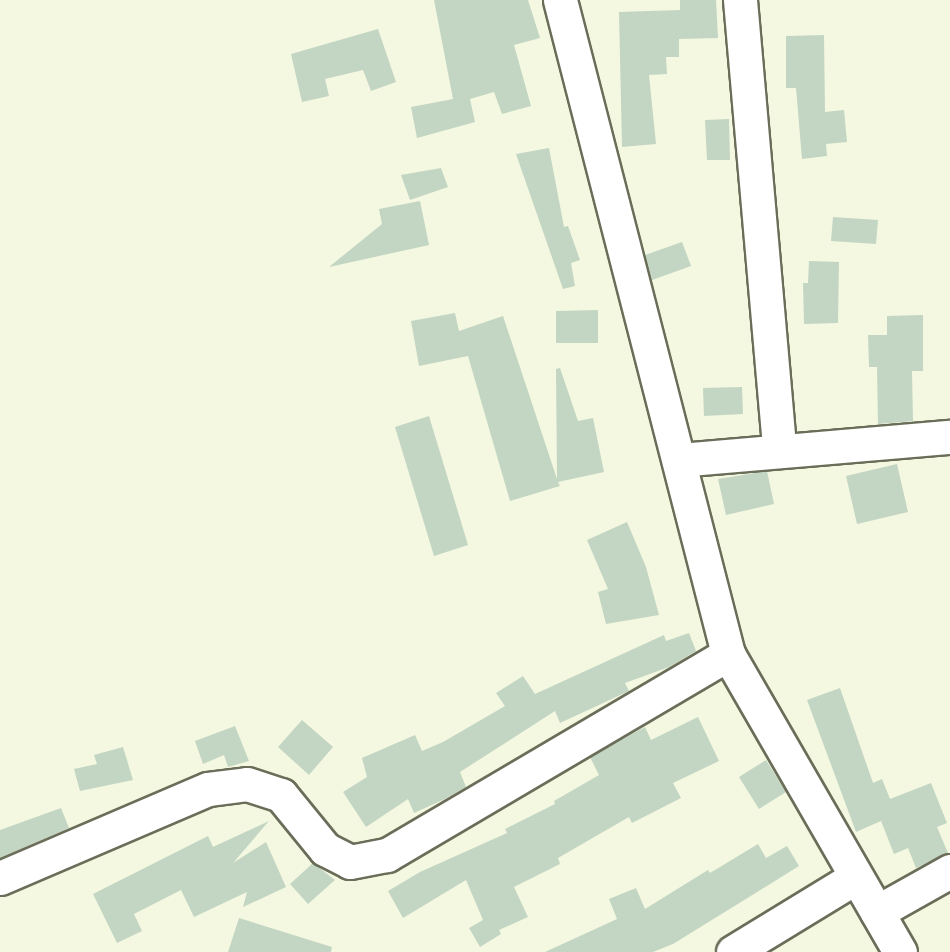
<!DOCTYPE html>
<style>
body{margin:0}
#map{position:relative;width:950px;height:952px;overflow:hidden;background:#f4f8e0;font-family:"DejaVu Sans",sans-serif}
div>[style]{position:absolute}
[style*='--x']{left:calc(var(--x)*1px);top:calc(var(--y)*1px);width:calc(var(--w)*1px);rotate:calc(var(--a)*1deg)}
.building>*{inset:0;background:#c3d5c3}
.roads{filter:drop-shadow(2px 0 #6a6e59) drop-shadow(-2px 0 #6a6e59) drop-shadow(0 2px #6a6e59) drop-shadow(0 -2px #6a6e59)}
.minor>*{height:33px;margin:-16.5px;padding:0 16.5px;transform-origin:16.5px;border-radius:16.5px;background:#fff}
span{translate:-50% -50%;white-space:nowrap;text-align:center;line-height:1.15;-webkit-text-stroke:4.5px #fff;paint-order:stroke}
</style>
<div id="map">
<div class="building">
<div style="clip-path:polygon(434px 0,528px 0,540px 38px,514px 45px,531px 106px,502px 114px,494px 92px,470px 99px,475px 122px,417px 138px,411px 107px,453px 99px)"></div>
<div style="clip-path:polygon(680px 0,716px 0,718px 38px,679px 39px,679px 57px,666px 57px,667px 74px,649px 75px,656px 144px,622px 147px,619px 12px,680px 10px)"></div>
<div style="clip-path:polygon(378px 29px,396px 82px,371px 91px,363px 70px,325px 79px,329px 96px,302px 102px,291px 54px)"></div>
<div style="clip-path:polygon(824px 35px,825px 112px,844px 110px,847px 142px,826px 144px,827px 156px,802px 159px,796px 88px,786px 88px,786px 36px)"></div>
<div style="clip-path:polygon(729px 119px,730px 160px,707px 160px,705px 120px)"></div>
<div style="clip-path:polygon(549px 148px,564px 227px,568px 226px,580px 260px,571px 263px,575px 286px,563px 289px,516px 154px)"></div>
<div style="clip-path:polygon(441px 168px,448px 187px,410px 200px,401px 175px)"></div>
<div style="clip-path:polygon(420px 201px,429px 245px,329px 267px,382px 224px,379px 209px)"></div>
<div style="clip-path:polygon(833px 217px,878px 220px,876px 244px,831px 241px)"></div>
<div style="clip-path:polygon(682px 242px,691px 266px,652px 280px,645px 255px)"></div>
<div style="clip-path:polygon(809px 261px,839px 262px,838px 323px,804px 324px,803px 283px,808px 283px)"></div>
<div style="clip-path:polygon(598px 310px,598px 343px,556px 343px,556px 311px)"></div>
<div style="clip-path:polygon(455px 313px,459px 331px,503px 316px,557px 479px,556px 369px,560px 368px,578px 421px,593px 418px,604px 472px,558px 482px,560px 486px,510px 501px,468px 356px,419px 366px,411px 321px)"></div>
<div style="clip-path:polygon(923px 315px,923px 371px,912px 371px,913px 421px,878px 424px,877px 367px,869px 367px,868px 335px,887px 335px,887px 316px)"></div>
<div style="clip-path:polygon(742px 387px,743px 414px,704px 416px,703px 388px)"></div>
<div style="clip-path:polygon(429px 416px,468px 545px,434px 556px,395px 427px)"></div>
<div style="clip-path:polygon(897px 464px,908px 512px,857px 524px,846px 476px)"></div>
<div style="clip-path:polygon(767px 471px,774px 504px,726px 515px,718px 479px)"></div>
<div style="clip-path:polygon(627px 522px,646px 567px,659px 615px,606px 624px,598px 592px,608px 589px,587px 540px)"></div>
<div style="clip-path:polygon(689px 633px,696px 651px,669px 667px,625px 683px,629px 691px,560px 723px,555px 711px,460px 772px,466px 787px,445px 799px,414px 813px,408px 799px,366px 827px,343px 792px,367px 777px,362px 758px,415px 735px,422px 751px,443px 742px,505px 706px,496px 693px,523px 676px,535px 694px,664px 635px,666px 641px)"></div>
<div style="clip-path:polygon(840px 688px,873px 783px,882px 779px,890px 799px,931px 783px,947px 823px,937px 827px,948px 853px,916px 868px,908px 848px,894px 854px,881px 821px,856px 832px,807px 700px)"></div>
<div style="clip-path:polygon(698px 717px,719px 761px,673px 783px,681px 798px,632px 823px,629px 817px,558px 858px,560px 864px,514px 887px,528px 917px,499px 930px,501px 934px,480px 947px,469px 928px,483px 920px,466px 880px,403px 918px,388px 891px,420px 872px,507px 833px,505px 829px,555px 804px,554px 801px,599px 775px,590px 757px,608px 747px,645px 727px,651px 740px)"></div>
<div style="clip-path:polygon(302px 720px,333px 747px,309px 775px,278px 747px)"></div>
<div style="clip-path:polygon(235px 726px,249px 761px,228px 767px,224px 755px,203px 764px,195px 741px)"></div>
<div style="clip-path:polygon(123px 747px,133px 780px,80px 791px,74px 769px,97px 764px,94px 755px)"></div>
<div style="clip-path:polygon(766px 760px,786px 792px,759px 809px,739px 777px)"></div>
<div style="clip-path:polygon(61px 808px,69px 828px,0 858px,0 830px)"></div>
<div style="clip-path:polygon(269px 821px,233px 863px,266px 842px,286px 887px,243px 907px,247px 892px,194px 917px,181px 890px,134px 914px,142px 931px,117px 943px,93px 894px,208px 836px,213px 847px)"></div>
<div style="clip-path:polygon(758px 844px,766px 858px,787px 846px,799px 866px,673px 944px,653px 952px,545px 952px,617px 919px,609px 899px,636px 888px,645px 909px,708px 870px,710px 873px)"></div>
<div style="clip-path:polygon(313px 863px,335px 880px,308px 904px,290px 884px)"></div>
<div style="clip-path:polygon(239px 918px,332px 947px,331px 952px,228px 952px)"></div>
</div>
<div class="roads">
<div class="minor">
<div style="--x:560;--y:0;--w:675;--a:75.59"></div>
<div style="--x:728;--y:654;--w:344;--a:60"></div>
<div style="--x:740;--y:0;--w:451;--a:85"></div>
<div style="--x:679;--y:460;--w:272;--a:-4.9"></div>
<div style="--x:0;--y:878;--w:226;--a:-23.2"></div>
<div style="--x:208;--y:789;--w:39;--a:-7"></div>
<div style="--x:247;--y:784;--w:36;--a:18"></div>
<div style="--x:281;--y:795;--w:70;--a:50.8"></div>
<div style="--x:325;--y:849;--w:28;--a:27"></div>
<div style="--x:350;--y:862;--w:38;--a:-11"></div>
<div style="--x:387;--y:855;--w:396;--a:-30.5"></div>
<div style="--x:877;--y:912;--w:84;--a:-29.3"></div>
<div style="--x:733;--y:952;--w:144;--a:-31.4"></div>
</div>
</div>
</div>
